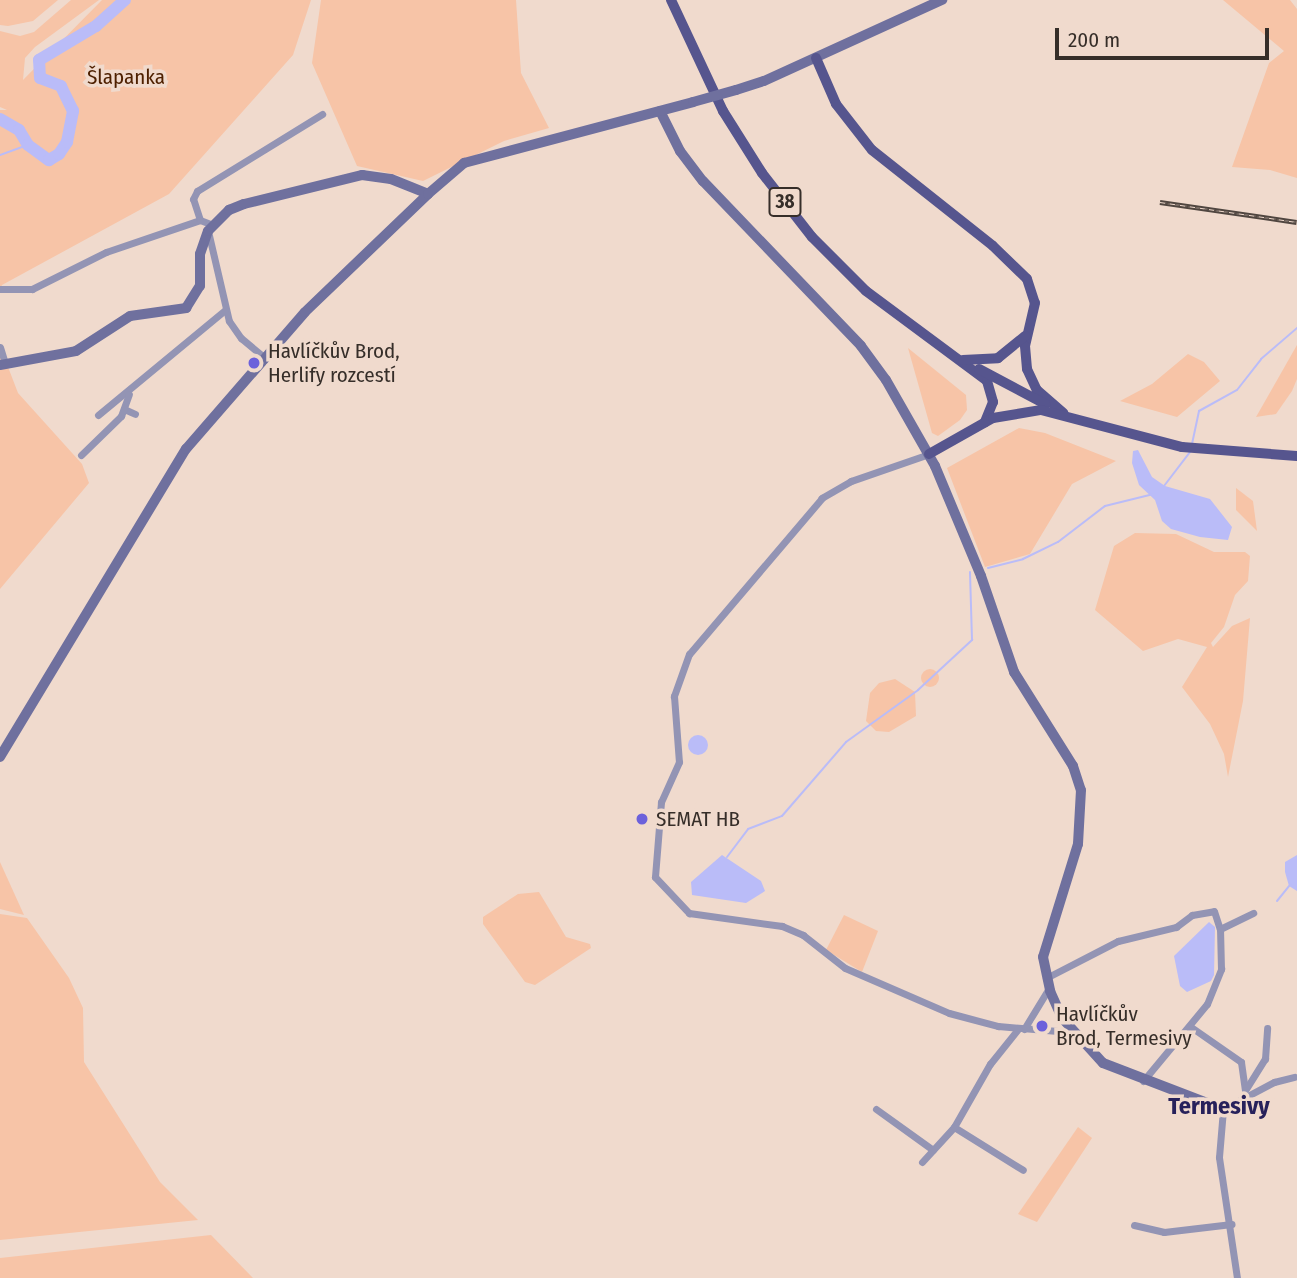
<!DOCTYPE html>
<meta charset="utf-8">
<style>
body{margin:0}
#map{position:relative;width:1297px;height:1278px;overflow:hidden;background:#f0dacd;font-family:"Fira Sans Condensed",sans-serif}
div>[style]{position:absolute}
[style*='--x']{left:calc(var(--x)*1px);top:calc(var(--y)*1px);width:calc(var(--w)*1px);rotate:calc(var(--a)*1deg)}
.green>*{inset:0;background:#f7c4a7}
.round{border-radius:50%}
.water>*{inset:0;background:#babcf8}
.stream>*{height:2px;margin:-1px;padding:0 1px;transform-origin:1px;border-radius:1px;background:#babcf8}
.river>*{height:12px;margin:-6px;padding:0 6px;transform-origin:6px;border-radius:6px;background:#babcf8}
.street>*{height:7px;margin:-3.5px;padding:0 3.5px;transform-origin:3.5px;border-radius:3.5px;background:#9394b4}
.secondary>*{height:10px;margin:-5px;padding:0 5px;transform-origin:5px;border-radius:5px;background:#6f709e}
.primary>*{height:10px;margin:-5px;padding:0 5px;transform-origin:5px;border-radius:5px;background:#56558e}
.rail>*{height:4.5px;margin-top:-2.25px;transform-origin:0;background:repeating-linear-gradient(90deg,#f0dacd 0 5px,#504640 0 10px);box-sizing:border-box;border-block:2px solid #504640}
.secondary-bridge>*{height:10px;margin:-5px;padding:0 5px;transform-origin:5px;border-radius:5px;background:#6f709e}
.dots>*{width:19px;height:19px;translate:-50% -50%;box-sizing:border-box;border:4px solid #f0dacd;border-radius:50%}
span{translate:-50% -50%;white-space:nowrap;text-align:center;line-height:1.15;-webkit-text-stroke:7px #f0dacd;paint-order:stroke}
.shield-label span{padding:2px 5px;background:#f0dacd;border:2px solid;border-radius:5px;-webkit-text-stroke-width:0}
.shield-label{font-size:19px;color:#362e29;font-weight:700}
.park-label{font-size:21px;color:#4e2000}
.poi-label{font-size:21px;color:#362e29}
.left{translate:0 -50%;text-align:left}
.quarter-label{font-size:24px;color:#27215b;font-weight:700}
.scale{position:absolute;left:1055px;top:28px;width:214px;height:32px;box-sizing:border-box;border:4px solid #362e29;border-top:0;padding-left:9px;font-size:21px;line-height:24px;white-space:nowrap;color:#362e29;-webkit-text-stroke:5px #f0dacd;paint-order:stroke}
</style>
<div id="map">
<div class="green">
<div style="clip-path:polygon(0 0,58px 0,33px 21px,8px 26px,0 25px)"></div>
<div style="clip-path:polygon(71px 0,99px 0,35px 47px,25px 58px,23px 80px,102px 0,311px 0,293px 55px,169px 194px,2px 285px,0 290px,0 110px,7px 110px,0 107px,0 31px,20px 36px,34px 32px)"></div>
<div style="clip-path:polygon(321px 0,516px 0,521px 73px,549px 128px,504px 141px,423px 181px,357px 166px,312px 63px)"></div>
<div style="clip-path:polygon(1223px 0,1290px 0,1297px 9px,1297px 178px,1270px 170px,1232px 167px,1269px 63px,1284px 51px)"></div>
<div style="clip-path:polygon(1297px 345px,1297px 379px,1292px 391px,1276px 414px,1256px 417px)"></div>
<div style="clip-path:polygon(0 346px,18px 393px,82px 464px,89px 483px,0 589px)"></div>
<div style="clip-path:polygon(908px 348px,966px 395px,967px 410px,960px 420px,938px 436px,932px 433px)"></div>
<div style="clip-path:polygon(1188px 354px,1204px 362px,1220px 381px,1177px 417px,1120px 401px,1152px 384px)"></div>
<div style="clip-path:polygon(1019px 428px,1045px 433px,1116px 461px,1072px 484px,1030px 554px,985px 567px,947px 468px)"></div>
<div style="clip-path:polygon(1236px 488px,1253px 501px,1257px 531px,1236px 510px)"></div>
<div style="clip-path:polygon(1135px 533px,1176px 534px,1214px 552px,1245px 552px,1250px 556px,1248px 581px,1235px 595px,1224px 627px,1211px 643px,1213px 647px,1232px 626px,1250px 618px,1243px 701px,1228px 777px,1224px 754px,1210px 724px,1182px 687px,1207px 647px,1178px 639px,1143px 651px,1095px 610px,1114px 546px)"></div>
<div class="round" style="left:921px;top:669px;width:18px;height:18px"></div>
<div style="clip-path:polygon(895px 679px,915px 692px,916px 716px,889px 732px,876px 731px,866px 721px,870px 693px,879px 683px)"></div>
<div style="clip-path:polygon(0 862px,24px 915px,0 909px)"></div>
<div style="clip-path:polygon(539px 892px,566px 937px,590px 944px,591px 948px,535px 985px,525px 982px,483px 924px,483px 917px,518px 894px)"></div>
<div style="clip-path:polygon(0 914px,27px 918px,69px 978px,83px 1008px,84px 1062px,160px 1182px,198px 1220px,0 1240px)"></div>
<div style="clip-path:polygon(844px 915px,878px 931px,862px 972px,826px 950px)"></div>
<div style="clip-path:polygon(1078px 1127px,1092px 1138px,1037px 1222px,1018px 1214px)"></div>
<div style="clip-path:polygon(211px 1235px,253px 1278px,0 1278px,0 1258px)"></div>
</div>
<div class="water">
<div style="clip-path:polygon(1138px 450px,1152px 477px,1165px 486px,1210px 499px,1232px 527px,1228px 540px,1200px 537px,1171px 529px,1162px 521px,1155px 500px,1139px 485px,1132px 463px,1133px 451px)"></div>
<div class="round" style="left:688px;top:735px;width:20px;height:20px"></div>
<div style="clip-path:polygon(722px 855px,761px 881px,765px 891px,746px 903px,692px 895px,691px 882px)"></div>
<div style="clip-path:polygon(1297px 855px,1297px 891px,1289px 886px,1285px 872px,1285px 862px)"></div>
<div style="clip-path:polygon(1209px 922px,1215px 927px,1214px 975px,1211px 981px,1187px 992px,1180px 986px,1174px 956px)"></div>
</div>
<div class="stream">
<div style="--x:0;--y:155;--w:30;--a:-20"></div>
<div style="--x:1192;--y:444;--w:34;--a:-78"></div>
<div style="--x:1199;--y:411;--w:43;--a:-28.9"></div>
<div style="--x:1237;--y:390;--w:39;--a:-52"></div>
<div style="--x:1261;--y:359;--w:48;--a:-40.7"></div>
<div style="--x:1164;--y:486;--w:43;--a:-52.6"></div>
<div style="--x:988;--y:568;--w:36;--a:-14"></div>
<div style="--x:1023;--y:559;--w:39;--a:-26"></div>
<div style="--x:1058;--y:542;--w:59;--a:-37.5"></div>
<div style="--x:1105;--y:506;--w:50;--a:-13.8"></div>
<div style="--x:727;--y:857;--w:35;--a:-53"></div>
<div style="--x:748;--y:829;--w:36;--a:-21"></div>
<div style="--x:782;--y:816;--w:98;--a:-49.1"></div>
<div style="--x:846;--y:742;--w:89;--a:-35.8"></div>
<div style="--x:918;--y:690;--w:74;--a:-42.8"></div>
<div style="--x:972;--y:640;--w:68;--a:-91.7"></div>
<div style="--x:1277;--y:901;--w:21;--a:-51"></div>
</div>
<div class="river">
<div style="--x:0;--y:119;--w:22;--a:30"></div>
<div style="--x:19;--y:130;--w:17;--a:59"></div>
<div style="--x:28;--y:145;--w:26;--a:36"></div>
<div style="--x:49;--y:160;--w:12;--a:-31"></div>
<div style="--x:59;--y:154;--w:14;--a:-56"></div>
<div style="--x:67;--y:142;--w:32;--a:-79"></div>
<div style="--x:73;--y:111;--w:28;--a:-116"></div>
<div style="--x:61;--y:86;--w:22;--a:-159"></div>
<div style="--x:40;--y:78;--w:18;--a:-93"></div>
<div style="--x:39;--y:60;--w:66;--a:-30.8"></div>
<div style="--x:96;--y:26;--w:39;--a:-42"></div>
</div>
<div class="street">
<div style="--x:200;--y:220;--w:22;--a:-108"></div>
<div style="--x:193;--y:199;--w:9;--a:-63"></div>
<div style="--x:197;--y:191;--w:147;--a:-31.6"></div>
<div style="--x:208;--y:231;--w:92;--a:76.9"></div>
<div style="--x:229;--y:321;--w:21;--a:55"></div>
<div style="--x:241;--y:338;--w:30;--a:40"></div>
<div style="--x:0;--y:289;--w:32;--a:0"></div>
<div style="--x:32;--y:289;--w:83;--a:-26.6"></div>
<div style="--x:106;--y:252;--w:99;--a:-18.8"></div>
<div style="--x:200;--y:220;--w:14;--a:21"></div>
<div style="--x:0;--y:347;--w:17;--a:73"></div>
<div style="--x:124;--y:409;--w:12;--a:24"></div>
<div style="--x:98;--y:415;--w:165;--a:-39.6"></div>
<div style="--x:929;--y:454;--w:83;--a:160.9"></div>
<div style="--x:851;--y:481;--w:34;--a:150"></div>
<div style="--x:822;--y:498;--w:205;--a:130.4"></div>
<div style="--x:689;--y:654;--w:45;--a:109.7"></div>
<div style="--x:674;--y:696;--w:66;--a:85.7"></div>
<div style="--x:679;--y:762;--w:44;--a:114.2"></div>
<div style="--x:661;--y:802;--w:75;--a:94.6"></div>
<div style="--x:655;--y:877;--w:50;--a:46.6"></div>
<div style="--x:689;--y:913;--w:94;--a:8"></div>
<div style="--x:782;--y:926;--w:23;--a:23"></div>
<div style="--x:803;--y:935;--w:53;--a:38.2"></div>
<div style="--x:845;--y:968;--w:113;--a:23.4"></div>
<div style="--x:949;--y:1013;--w:51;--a:14.9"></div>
<div style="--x:998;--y:1026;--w:72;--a:4.8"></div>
<div style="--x:81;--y:455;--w:56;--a:-44.3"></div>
<div style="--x:121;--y:416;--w:23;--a:-70"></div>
<div style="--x:1046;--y:978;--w:81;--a:-27.2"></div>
<div style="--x:1118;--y:941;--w:60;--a:-13.6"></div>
<div style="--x:1176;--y:927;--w:20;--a:-37"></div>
<div style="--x:1192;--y:915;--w:22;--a:-10"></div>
<div style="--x:1214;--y:911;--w:19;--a:72"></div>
<div style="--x:1191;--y:1027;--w:61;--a:35"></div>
<div style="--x:1241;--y:1062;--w:28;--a:82"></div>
<div style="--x:1024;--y:1029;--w:48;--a:-58.6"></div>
<div style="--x:1143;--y:1081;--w:100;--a:-50.3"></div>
<div style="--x:1207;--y:1004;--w:38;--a:-68"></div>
<div style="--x:1221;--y:969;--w:40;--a:-91.4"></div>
<div style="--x:1220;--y:929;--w:37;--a:-26"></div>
<div style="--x:1246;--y:1089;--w:36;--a:-58"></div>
<div style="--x:1265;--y:1059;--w:31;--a:-86"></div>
<div style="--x:876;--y:1109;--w:70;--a:35.7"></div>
<div style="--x:954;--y:1127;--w:81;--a:31.9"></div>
<div style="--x:922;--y:1162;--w:47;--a:-47.6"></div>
<div style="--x:954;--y:1127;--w:73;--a:-60.3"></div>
<div style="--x:990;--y:1064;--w:45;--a:-51.3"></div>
<div style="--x:1134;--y:1225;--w:31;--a:13"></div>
<div style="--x:1164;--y:1232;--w:68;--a:-6.7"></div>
<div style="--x:1237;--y:1278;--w:122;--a:-98.5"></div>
<div style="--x:1219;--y:1157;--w:48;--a:-85.2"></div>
<div style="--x:1223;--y:1109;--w:58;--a:-27.9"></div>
<div style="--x:1274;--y:1082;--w:21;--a:-14"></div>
</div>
<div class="secondary">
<div style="--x:736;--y:90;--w:29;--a:-18"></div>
<div style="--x:764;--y:81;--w:196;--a:-24.5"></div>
<div style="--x:660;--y:111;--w:45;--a:63.4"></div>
<div style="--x:680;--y:151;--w:38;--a:53"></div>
<div style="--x:703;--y:181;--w:228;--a:46.2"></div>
<div style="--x:861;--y:346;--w:42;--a:53.7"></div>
<div style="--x:886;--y:380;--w:99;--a:60.3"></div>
<div style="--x:935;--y:466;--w:119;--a:67.3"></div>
<div style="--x:981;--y:576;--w:102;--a:71"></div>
<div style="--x:1014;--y:672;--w:111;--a:57.9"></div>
<div style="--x:1073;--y:766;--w:25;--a:72"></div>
<div style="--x:1081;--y:790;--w:54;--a:93.2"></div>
<div style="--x:1078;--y:844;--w:118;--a:107.2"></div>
<div style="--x:1043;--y:957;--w:35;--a:78"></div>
<div style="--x:1050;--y:991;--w:30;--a:66"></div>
<div style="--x:1062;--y:1018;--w:61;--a:47.7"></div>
<div style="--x:1103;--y:1063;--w:129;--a:21"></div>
<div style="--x:0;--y:365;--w:77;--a:-10.4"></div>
<div style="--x:76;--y:351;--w:64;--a:-32.9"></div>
<div style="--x:130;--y:316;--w:57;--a:-8.1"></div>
<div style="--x:186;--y:308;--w:26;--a:-58"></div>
<div style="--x:200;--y:286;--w:32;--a:-90"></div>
<div style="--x:200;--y:254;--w:24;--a:-71"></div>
<div style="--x:208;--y:231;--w:30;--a:-45"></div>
<div style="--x:229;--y:210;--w:16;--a:-22"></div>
<div style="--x:244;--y:204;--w:122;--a:-13.8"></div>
<div style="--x:362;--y:175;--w:29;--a:8"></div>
<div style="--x:391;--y:179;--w:40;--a:22"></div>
<div style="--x:0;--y:757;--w:360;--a:-58.9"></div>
<div style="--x:186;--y:449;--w:181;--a:-49"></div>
<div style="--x:305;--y:312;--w:170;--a:-43.8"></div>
<div style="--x:428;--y:194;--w:48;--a:-40.7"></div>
<div style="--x:464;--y:163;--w:237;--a:-14.9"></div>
</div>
<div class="primary">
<div style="--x:671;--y:0;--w:123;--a:64.9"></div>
<div style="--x:723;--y:111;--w:73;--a:57.8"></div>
<div style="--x:762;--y:173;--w:81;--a:52"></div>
<div style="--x:812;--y:237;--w:76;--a:45"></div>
<div style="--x:866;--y:291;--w:151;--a:36.6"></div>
<div style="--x:987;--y:381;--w:22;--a:74"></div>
<div style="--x:993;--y:402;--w:22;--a:112"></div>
<div style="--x:816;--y:58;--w:50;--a:66.5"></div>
<div style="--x:836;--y:104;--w:58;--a:52"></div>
<div style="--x:872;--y:150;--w:154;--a:38.4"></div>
<div style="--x:993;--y:246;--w:47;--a:44.1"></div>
<div style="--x:1027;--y:279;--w:25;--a:72"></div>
<div style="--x:1035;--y:303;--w:44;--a:103.1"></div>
<div style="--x:1025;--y:346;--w:23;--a:85"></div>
<div style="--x:1027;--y:369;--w:23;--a:65"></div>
<div style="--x:1037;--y:390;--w:35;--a:41"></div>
<div style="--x:963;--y:360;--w:35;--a:-3"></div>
<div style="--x:998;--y:358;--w:35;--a:-39"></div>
<div style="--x:979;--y:369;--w:75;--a:27.9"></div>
<div style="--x:929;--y:454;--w:73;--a:-29.4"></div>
<div style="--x:993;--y:418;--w:49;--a:-9.5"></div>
<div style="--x:1041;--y:410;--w:146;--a:14.7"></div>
<div style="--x:1182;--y:447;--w:115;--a:4.5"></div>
</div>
<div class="rail">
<div style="--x:1160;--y:202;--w:138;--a:8.3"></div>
</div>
<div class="secondary-bridge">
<div style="--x:693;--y:102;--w:45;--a:-15.6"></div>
</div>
<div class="dots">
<div style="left:254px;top:363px;background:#6c61db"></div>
<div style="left:642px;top:819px;background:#6c61db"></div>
<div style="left:1042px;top:1026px;background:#6c61db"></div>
</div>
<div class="shield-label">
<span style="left:785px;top:202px">38</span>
</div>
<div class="park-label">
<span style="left:126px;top:77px">Šlapanka</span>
</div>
<div class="poi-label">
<span class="left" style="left:268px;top:363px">Havlíčkův Brod,<br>Herlify rozcestí</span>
<span class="left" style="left:656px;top:819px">SEMAT HB</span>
<span class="left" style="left:1056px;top:1026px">Havlíčkův<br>Brod, Termesivy</span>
</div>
<div class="quarter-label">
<span style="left:1219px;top:1107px">Termesivy</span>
</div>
<div class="scale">200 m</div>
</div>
